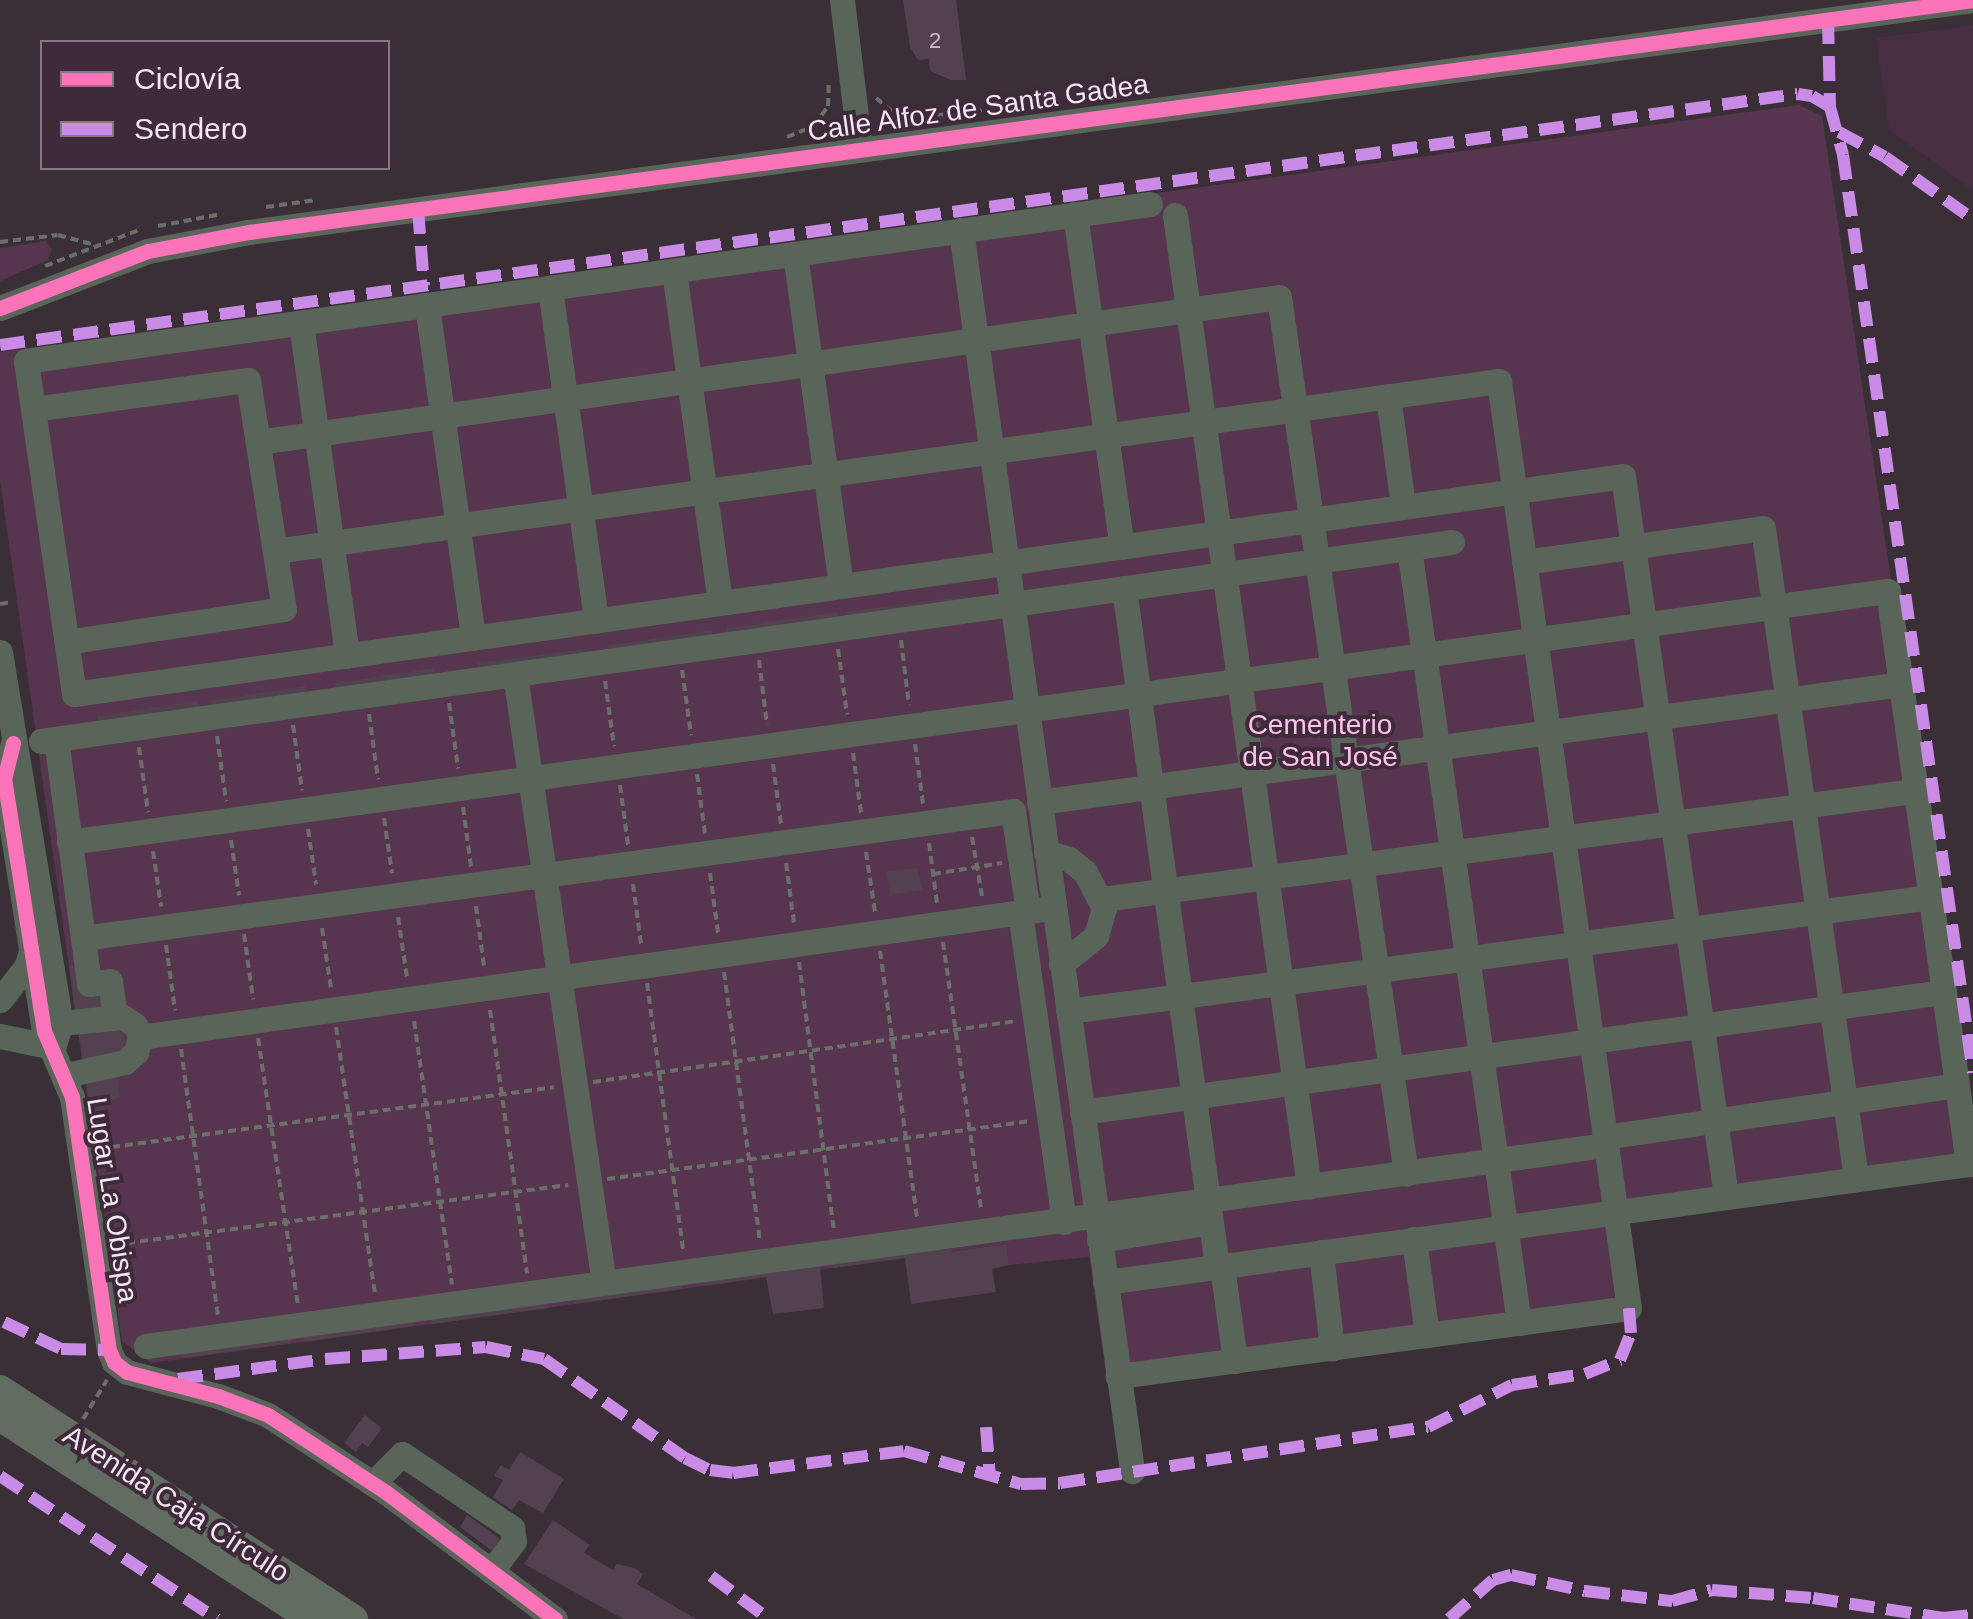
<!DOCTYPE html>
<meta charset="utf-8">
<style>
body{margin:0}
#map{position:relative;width:1973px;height:1619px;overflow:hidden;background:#3a2f37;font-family:Helvetica,sans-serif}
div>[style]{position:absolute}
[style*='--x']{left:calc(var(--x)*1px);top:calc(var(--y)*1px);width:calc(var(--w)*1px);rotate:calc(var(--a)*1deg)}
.built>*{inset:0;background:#472e41}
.green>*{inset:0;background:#58354f}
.building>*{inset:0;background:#52414f}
.path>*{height:4px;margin-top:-2px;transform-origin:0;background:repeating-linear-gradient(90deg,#6b6f6a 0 8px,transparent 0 13px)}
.minor>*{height:25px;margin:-12.5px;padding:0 12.5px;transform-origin:12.5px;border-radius:12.5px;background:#5a655a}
.major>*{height:30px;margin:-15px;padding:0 15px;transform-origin:15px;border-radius:15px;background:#616d61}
.quiet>*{height:12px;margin-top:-6px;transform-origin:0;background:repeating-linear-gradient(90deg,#ca8be6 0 25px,transparent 0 37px)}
.cycleway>*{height:15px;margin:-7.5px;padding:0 7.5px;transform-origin:7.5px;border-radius:7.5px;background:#fb73b8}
span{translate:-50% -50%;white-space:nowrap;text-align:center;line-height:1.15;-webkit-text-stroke:8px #3f2a39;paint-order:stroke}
.number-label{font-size:22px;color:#ccbec8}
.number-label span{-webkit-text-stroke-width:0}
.street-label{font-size:28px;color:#f5e7f1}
.park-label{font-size:28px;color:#fec3ed}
.legend{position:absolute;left:40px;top:40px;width:350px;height:130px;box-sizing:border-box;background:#3f2a39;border:2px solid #887683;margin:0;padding:12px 18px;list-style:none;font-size:30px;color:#f5e7f1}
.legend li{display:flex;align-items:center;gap:20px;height:50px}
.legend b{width:50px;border:2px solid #887683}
</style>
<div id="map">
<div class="built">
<div style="clip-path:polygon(1973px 25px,1973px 190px,1889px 130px,1876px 38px)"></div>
</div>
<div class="green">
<div style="clip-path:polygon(1799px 105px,1822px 116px,1973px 1131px,1973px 1174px,1625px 1218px,1639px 1314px,1108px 1388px,1089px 1257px,1009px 1265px,1006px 1244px,151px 1363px,122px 1341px,0 480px,0 352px)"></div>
<div style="clip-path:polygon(46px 241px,52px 249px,48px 260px,0 281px,0 248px)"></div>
</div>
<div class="building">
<div style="clip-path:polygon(903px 0,956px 0,966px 80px,951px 80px,930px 71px,929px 59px,918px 60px,910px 47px)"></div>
<div style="clip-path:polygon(968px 596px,969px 604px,846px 620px,845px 612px)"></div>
<div style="clip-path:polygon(838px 612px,839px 621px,728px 637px,726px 628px)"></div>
<div style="clip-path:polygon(712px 630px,713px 639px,609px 654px,608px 645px)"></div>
<div style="clip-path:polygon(583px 649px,585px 658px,478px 672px,477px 663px)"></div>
<div style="clip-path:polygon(435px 668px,436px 677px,336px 692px,335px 683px)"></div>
<div style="clip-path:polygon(305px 686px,307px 695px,213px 709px,212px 700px)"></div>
<div style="clip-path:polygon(198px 701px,200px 711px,98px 725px,97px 716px)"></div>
<div style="clip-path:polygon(918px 868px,922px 890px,890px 895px,886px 872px)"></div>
<div style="clip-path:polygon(84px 964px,106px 987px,108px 1007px,75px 1012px,69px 966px)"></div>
<div style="clip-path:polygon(107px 1026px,124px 1033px,125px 1049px,83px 1063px,78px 1030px)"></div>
<div style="clip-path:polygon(117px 1077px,120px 1098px,103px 1101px,106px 1124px,93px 1126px,86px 1082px)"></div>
<div style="clip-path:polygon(949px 1244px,950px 1252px,1006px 1244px,1009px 1265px,992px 1269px,996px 1292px,911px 1304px,905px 1258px,833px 1268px,832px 1259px)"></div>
<div style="clip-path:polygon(819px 1259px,824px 1308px,773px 1314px,766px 1277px,704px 1286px,703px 1277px)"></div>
<div style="clip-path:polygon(681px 1281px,682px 1289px,574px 1304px,573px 1296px)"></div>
<div style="clip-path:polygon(546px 1298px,549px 1308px,432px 1324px,429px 1313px)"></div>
<div style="clip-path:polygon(411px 1316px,413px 1326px,304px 1342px,303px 1332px)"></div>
<div style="clip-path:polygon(290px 1335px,292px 1343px,183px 1358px,182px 1349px)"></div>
<div style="clip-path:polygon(365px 1415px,382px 1428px,368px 1447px,362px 1443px,356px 1452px,344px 1443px)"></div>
<div style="clip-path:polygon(520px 1452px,564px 1479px,543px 1513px,519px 1500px,512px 1510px,493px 1497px,503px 1480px,494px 1476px,501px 1465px,509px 1470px)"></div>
<div style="clip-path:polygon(467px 1515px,500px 1539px,492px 1551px,460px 1527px)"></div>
<div style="clip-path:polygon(553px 1520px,590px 1545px,584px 1553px,613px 1570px,617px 1564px,634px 1568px,643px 1574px,637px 1584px,696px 1619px,623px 1619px,524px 1564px)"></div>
</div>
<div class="path">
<div style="--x:876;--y:98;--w:25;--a:40"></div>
<div style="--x:895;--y:114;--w:27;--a:6"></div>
<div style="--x:922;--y:117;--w:103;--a:-6.7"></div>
<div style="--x:787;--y:137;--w:29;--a:-22"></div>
<div style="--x:814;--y:126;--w:24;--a:-55"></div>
<div style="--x:828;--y:106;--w:26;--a:-88"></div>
<div style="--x:266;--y:207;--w:50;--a:-8"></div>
<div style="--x:158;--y:226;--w:65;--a:-10.6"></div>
<div style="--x:0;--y:242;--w:58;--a:-6.9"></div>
<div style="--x:58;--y:235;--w:38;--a:15"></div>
<div style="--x:45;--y:266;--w:101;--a:-21"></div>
<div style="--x:0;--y:604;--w:12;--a:-9"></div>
<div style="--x:901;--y:640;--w:65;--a:83"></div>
<div style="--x:838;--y:649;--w:66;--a:82.1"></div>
<div style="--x:759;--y:660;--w:65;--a:83"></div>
<div style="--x:682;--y:670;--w:66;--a:82.1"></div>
<div style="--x:605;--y:681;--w:66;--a:82.1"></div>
<div style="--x:449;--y:703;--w:66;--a:82.1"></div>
<div style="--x:369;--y:714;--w:66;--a:82.1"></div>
<div style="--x:293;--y:725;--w:66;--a:82.1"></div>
<div style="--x:217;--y:736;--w:66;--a:82.1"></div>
<div style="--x:915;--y:744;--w:61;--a:82.4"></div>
<div style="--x:139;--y:747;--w:66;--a:82.1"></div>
<div style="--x:853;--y:753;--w:61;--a:82.4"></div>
<div style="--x:773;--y:764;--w:61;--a:82.4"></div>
<div style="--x:697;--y:774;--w:61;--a:82.4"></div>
<div style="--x:620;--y:785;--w:61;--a:82.4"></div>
<div style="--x:463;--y:807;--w:61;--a:82.4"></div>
<div style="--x:384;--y:818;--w:56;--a:81.7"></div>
<div style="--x:308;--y:829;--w:56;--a:81.7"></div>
<div style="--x:972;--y:837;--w:60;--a:80.4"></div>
<div style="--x:231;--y:840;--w:56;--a:81.7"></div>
<div style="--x:929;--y:843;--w:61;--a:82.4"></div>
<div style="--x:153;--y:851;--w:56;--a:81.7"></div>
<div style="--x:866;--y:852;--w:61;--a:81.5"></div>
<div style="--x:786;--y:863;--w:61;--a:82.4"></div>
<div style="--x:710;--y:873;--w:61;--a:82.4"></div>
<div style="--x:933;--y:874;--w:70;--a:-9.1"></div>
<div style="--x:633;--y:884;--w:61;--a:82.4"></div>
<div style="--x:476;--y:906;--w:61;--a:82.4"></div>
<div style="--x:398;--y:917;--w:61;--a:81.5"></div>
<div style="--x:322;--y:928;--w:61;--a:81.5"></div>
<div style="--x:244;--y:934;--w:66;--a:82.1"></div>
<div style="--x:943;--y:942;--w:271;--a:81.9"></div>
<div style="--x:166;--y:945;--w:66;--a:82.1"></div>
<div style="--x:880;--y:951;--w:271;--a:82.1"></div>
<div style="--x:799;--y:962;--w:270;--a:82.6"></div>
<div style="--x:724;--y:972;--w:271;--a:82.4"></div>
<div style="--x:647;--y:983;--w:270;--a:82.3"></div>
<div style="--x:490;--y:1010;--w:266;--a:82"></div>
<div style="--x:414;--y:1021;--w:266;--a:81.8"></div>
<div style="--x:336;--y:1027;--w:271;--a:81.7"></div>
<div style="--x:258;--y:1038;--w:271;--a:81.5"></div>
<div style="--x:181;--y:1049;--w:271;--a:82.1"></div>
<div style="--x:593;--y:1082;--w:425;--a:-8.2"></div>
<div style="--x:112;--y:1147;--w:446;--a:-7.7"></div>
<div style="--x:607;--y:1179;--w:426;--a:-7.8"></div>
<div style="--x:127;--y:1243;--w:445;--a:-7.5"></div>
<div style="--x:83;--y:1419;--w:46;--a:-58.4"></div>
</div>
<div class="minor">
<div style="--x:842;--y:0;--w:150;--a:83.1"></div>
<div style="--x:1150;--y:204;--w:1135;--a:172.05"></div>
<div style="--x:26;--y:361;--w:336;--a:81.8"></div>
<div style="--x:74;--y:694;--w:1564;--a:-8.01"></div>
<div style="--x:1623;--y:476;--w:727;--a:81.86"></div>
<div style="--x:1075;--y:214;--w:336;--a:82"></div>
<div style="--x:1175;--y:215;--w:981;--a:82.15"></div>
<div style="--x:961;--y:230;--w:1253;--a:82.15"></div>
<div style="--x:795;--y:254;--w:335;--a:82.1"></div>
<div style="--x:674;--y:271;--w:335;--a:82.1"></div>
<div style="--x:550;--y:288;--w:336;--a:82.1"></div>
<div style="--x:427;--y:305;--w:336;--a:82.1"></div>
<div style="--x:0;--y:308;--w:159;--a:-21.1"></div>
<div style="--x:148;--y:251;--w:103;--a:-10.7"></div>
<div style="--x:249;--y:232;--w:1740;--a:-7.66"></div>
<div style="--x:301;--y:323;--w:336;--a:82.1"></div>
<div style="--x:1388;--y:396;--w:111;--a:82.2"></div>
<div style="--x:33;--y:409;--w:217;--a:-7.7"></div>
<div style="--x:248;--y:380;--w:232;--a:81.1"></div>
<div style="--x:284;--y:609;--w:219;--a:171.4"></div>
<div style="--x:258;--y:442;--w:1031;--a:-8.08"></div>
<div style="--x:1279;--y:297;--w:886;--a:81.76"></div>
<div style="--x:1409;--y:548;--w:783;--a:81.92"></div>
<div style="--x:275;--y:551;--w:1236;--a:-7.91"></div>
<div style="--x:1499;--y:381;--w:936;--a:82.02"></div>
<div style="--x:1629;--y:1308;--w:516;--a:172.42"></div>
<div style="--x:1524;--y:562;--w:241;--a:-8.1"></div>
<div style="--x:1763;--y:528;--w:657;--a:81.86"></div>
<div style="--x:1124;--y:588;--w:684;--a:82.19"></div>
<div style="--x:0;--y:652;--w:376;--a:80.7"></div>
<div style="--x:61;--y:1023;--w:25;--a:108"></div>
<div style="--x:515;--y:674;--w:615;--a:81.69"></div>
<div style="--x:56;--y:739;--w:247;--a:82.3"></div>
<div style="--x:89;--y:984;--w:21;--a:-8"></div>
<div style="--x:110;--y:981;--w:34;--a:82"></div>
<div style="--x:41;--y:741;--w:1425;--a:-8.03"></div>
<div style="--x:13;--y:743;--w:36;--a:104"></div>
<div style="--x:4;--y:778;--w:218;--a:81"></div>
<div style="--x:38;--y:993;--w:38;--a:81"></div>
<div style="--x:44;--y:1031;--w:72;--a:67"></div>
<div style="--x:72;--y:1097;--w:256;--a:81.7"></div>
<div style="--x:109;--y:1350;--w:13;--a:67"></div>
<div style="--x:114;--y:1362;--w:16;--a:38"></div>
<div style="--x:127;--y:1372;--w:94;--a:14.8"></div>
<div style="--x:218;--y:1396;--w:53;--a:20.8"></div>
<div style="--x:268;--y:1415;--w:142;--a:33.2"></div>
<div style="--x:387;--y:1493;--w:210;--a:36.9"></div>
<div style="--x:1039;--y:802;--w:870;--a:-7.79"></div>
<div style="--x:69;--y:842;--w:1836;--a:-7.86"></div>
<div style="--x:1888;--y:591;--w:579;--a:82.05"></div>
<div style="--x:1968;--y:1164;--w:871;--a:172.21"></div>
<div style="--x:1046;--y:852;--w:24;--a:17"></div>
<div style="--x:1069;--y:859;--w:21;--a:39"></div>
<div style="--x:1085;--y:872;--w:41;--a:62.2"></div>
<div style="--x:1104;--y:908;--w:29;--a:106"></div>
<div style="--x:1096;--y:936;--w:45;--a:141.3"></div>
<div style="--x:1102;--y:899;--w:820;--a:-7.57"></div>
<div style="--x:1020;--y:912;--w:313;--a:81.9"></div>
<div style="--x:83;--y:938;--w:939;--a:-7.78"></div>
<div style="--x:1013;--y:811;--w:101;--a:81.5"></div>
<div style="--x:0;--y:1000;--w:42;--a:-51.8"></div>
<div style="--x:26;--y:967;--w:16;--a:-72"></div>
<div style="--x:1068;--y:1011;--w:870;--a:-7.53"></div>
<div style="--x:61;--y:1023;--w:62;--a:-5.5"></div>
<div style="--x:123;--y:1017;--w:14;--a:34"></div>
<div style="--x:135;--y:1025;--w:13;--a:67"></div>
<div style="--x:140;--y:1037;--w:16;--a:105"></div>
<div style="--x:136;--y:1052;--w:15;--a:138"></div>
<div style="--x:125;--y:1062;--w:60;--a:167.6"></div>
<div style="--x:0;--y:1036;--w:54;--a:11.7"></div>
<div style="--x:140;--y:1037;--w:913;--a:-8.06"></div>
<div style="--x:1082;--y:1112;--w:870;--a:-7.93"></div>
<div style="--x:1605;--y:1137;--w:356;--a:-8.4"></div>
<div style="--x:1414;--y:1239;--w:97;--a:82.3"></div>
<div style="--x:1099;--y:1240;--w:113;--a:-9.1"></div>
<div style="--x:1321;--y:1252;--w:97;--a:83.5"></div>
<div style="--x:1222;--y:1266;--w:96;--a:82.2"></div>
<div style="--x:146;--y:1346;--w:1474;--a:-7.84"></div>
<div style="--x:373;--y:1483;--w:41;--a:-45"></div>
<div style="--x:402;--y:1454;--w:133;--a:33.9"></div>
<div style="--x:512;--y:1528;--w:13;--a:81"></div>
<div style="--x:514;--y:1541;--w:38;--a:127"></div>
</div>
<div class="major">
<div style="--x:0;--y:1390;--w:421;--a:33"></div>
<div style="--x:0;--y:1416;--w:373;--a:33"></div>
</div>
<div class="quiet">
<div style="--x:1828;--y:19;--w:88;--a:88.7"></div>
<div style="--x:1830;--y:107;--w:50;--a:74.8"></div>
<div style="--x:1843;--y:155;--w:927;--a:81.94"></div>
<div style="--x:1839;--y:132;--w:52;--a:28.5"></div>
<div style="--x:1885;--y:157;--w:108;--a:35.2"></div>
<div style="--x:418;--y:209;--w:77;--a:85.5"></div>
<div style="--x:0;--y:345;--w:1815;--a:-7.95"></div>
<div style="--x:1798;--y:94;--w:14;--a:8"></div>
<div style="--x:1812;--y:96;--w:21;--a:31"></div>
<div style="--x:4;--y:1322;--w:63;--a:25.3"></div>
<div style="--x:61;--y:1349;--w:48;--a:1.2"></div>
<div style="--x:178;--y:1379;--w:148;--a:-7.7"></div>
<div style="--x:325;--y:1359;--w:161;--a:-4.3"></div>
<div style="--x:486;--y:1347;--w:59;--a:11.7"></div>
<div style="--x:544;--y:1359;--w:172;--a:35.1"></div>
<div style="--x:685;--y:1458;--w:28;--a:26"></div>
<div style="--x:710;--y:1470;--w:23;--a:7"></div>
<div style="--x:733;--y:1473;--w:172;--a:-7.3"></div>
<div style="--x:904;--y:1451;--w:122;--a:15.8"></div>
<div style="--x:1021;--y:1484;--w:39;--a:-1"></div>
<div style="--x:1060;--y:1483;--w:372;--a:-8.7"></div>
<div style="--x:1428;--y:1427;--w:94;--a:-26.6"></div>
<div style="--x:1512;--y:1385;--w:74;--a:-8.6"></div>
<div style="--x:1585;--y:1374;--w:38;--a:-22"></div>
<div style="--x:1620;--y:1360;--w:29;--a:-68"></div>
<div style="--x:1631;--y:1333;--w:25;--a:-95"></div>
<div style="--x:986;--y:1427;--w:51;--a:85.5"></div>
<div style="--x:0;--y:1476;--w:260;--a:33.4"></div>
<div style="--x:711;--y:1576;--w:72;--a:36.6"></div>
<div style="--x:1449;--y:1619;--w:59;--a:-41.6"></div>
<div style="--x:1493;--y:1580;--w:19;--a:-16"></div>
<div style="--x:1511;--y:1575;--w:76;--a:12.2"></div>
<div style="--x:1585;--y:1591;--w:88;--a:6.6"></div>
<div style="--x:1672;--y:1601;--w:41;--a:-15.4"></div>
<div style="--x:1712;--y:1590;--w:101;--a:4.5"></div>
<div style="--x:1813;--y:1598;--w:132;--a:8.7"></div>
<div style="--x:1943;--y:1618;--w:30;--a:-6"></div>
</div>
<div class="cycleway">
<div style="--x:0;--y:308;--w:159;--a:-21.1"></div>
<div style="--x:148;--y:251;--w:103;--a:-10.7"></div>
<div style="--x:249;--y:232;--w:1740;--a:-7.66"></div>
<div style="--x:13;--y:743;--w:36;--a:104"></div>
<div style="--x:4;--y:778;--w:218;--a:81"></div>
<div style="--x:38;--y:993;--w:38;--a:81"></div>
<div style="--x:44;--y:1031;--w:72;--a:67"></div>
<div style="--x:72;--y:1097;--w:256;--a:81.7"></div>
<div style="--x:109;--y:1350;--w:13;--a:67"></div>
<div style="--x:114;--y:1362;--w:16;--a:38"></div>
<div style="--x:127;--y:1372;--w:94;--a:14.8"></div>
<div style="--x:218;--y:1396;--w:53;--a:20.8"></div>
<div style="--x:268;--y:1415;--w:142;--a:33.2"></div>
<div style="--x:387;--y:1493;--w:210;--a:36.9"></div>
</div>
<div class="number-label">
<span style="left:935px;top:41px">2</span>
</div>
<div class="street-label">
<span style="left:978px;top:108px;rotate:-8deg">Calle Alfoz de Santa Gadea</span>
<span style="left:112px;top:1200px;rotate:81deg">Lugar La Obispa</span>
<span style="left:176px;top:1504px;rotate:33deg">Avenida Caja Círculo</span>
</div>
<div class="park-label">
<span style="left:1320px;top:741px">Cementerio<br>de San José</span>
</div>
<ul class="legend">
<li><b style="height:12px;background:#fb73b8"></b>Ciclovía</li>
<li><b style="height:12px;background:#ca8be6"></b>Sendero</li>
</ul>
</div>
